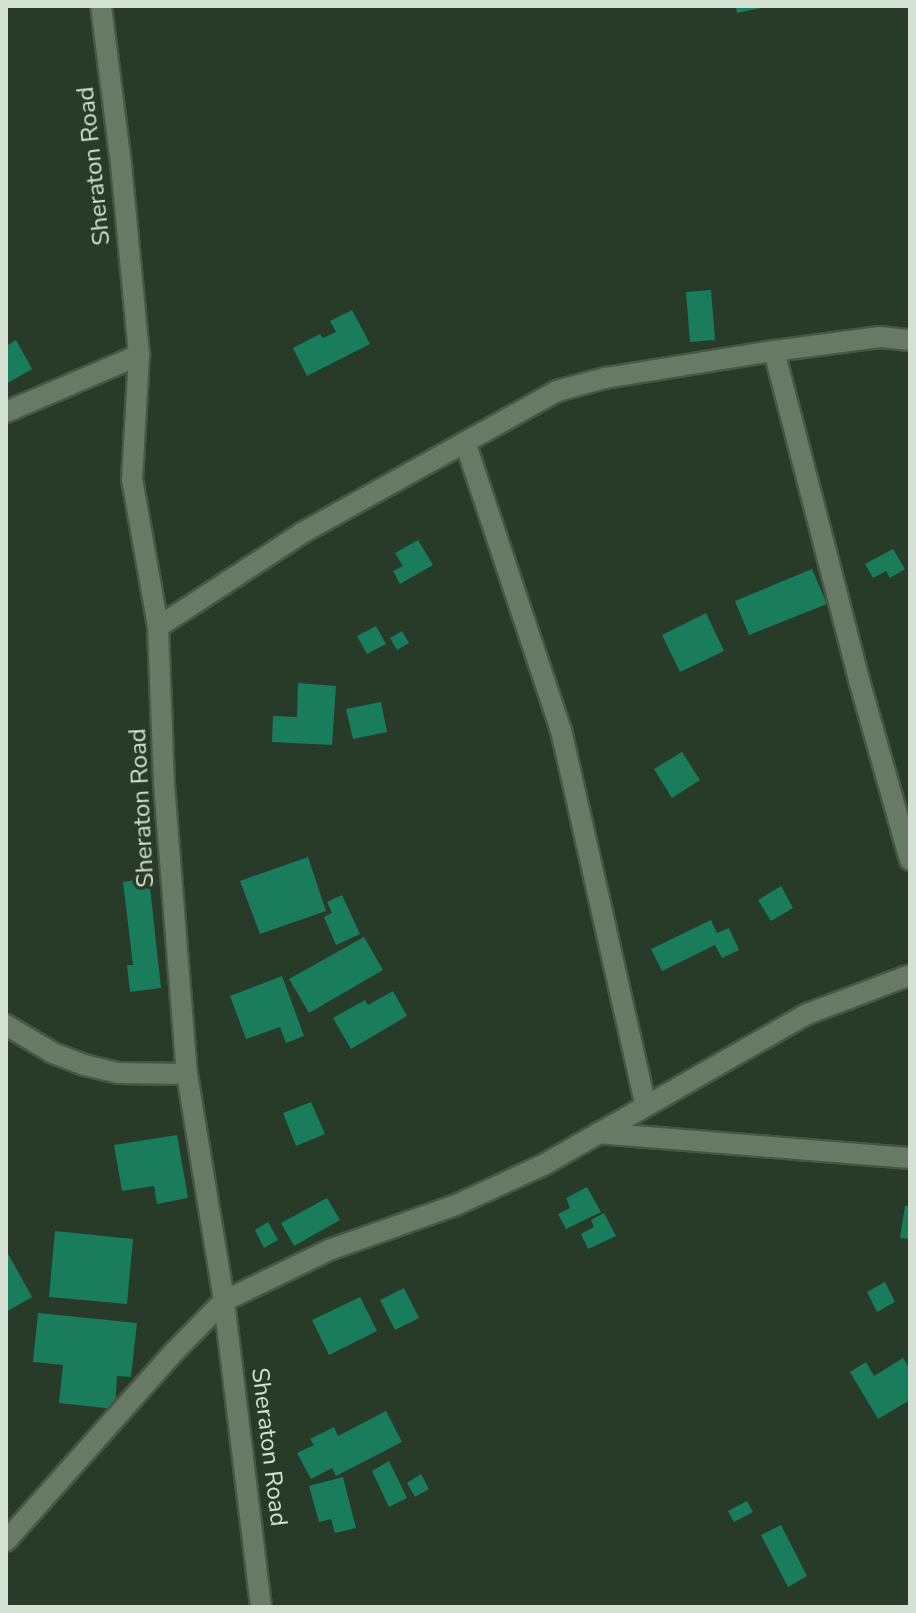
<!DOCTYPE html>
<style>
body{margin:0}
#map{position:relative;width:916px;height:1613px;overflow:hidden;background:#283a28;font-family:"Nunito Sans",sans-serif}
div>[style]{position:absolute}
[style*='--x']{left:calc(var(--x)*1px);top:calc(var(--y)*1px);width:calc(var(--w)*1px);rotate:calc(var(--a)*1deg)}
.building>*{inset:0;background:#197d5c}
.roads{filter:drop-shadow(2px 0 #475647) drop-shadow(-2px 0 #475647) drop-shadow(0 2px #475647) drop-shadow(0 -2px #475647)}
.minor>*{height:20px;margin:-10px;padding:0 10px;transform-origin:10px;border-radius:10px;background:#667a66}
span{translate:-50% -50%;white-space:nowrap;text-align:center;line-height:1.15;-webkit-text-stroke:7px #283a28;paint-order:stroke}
.street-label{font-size:24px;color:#d5e0d5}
.frame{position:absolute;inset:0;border:8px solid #d5e0d5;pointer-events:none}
</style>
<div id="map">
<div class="building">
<div style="clip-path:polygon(736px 6px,767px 6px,767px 7px,737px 13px)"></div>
<div style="clip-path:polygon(711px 290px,715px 340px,690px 342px,686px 292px)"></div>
<div style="clip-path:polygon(352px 310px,370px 344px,307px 376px,293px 348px,320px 334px,323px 338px,336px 332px,330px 321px)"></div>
<div style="clip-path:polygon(16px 340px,32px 369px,6px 384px,6px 346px)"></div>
<div style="clip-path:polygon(418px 540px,433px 565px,400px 584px,393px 571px,403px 566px,395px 553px)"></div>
<div style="clip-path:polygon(893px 549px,905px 569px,890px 578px,886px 571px,873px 578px,865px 564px)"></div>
<div style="clip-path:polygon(812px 569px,827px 604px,749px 635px,735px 601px)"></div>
<div style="clip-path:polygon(706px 613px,724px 651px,680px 672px,662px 635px)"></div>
<div style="clip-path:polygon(376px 626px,386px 644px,367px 654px,357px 636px)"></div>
<div style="clip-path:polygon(402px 631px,409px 643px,397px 650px,390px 638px)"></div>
<div style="clip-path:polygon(298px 683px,336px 686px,332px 745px,272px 742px,273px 716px,297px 717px)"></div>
<div style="clip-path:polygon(381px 702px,387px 732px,353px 739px,346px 709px)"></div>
<div style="clip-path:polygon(682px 752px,700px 780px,672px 798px,654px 769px)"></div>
<div style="clip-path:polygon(308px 857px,326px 911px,260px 934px,240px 881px)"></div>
<div style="clip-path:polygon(149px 878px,161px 988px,130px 992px,127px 965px,133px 965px,123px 882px)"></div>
<div style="clip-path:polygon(781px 886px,793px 908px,771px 921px,758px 900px)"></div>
<div style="clip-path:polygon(342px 895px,360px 934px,336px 945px,324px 917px,332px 913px,327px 902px)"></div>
<div style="clip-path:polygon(711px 920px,717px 933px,729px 928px,739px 950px,722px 958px,715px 945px,662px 971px,651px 949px)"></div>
<div style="clip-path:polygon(364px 937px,383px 970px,309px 1013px,289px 979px)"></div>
<div style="clip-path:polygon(282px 976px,304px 1036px,286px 1043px,280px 1027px,246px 1039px,230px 996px)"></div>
<div style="clip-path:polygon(393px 991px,407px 1016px,351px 1049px,333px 1018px,365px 1000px,368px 1005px)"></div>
<div style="clip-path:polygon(311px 1102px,325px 1134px,296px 1146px,283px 1113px)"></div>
<div style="clip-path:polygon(177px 1135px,188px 1198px,157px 1204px,154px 1186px,122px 1191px,114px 1145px)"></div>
<div style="clip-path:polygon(587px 1187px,601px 1212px,566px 1229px,558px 1214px,570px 1208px,566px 1198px)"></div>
<div style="clip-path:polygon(327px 1198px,340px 1220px,294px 1246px,281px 1223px)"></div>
<div style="clip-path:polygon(905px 1206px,910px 1206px,910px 1239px,900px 1238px)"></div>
<div style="clip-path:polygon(604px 1213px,616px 1236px,588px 1249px,581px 1234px,594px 1227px,591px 1220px)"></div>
<div style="clip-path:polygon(268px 1222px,278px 1240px,264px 1248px,255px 1230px)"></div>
<div style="clip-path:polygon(55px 1231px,133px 1239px,127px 1304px,49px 1297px)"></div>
<div style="clip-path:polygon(6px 1250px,32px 1297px,6px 1312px)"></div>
<div style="clip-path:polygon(885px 1282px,895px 1302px,877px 1312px,867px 1292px)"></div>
<div style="clip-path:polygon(404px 1288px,419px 1318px,395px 1330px,380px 1300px)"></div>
<div style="clip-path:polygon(360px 1297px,377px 1331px,329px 1355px,312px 1320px)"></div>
<div style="clip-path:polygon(38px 1313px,137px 1323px,131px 1377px,117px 1376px,115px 1409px,59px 1403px,63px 1365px,33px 1362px)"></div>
<div style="clip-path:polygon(903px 1358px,910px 1369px,910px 1400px,878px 1419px,850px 1372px,866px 1362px,874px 1376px)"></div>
<div style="clip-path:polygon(386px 1411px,402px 1442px,336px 1476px,332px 1468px,311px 1479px,297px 1453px,314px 1445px,310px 1439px,334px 1427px,338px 1436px)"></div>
<div style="clip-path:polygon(389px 1461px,407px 1498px,389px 1507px,372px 1471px)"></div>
<div style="clip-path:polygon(421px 1474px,429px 1489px,415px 1497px,407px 1483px)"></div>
<div style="clip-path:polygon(343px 1477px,356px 1528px,335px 1533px,331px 1519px,319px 1522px,309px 1486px)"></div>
<div style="clip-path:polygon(747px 1501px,753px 1512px,734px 1522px,728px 1511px)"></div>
<div style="clip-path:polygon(781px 1525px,807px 1576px,788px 1587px,761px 1535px)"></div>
</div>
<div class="roads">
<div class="minor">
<div style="--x:101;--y:6;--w:159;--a:82.8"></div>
<div style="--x:121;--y:164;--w:192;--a:84.6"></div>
<div style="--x:139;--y:355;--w:124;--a:93.2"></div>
<div style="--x:132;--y:479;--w:150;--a:80"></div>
<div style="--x:158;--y:627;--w:157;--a:87.8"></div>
<div style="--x:164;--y:784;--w:291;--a:85.5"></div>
<div style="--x:187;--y:1074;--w:230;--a:80.7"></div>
<div style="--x:224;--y:1301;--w:308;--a:83.1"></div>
<div style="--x:774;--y:351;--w:340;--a:75.5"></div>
<div style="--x:859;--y:680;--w:187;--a:74.2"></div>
<div style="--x:6;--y:412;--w:145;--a:-23.2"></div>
<div style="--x:466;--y:445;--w:300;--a:71.6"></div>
<div style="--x:561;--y:730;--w:383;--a:77.3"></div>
<div style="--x:158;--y:627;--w:172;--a:-33.1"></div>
<div style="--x:302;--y:533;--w:292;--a:-29.1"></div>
<div style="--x:557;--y:391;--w:50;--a:-15.2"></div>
<div style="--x:605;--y:378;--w:171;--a:-9.1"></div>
<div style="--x:774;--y:351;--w:107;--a:-7.5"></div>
<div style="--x:880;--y:337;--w:30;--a:6"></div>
<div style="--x:6;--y:1025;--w:55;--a:30.8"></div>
<div style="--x:53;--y:1053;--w:33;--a:21"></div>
<div style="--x:84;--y:1065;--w:35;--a:13"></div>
<div style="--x:118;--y:1073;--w:69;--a:0.8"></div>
<div style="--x:598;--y:1133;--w:313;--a:4.6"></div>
<div style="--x:6;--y:1541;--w:251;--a:-48.4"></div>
<div style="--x:173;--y:1353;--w:73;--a:-45.6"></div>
<div style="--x:224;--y:1301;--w:117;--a:-25.9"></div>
<div style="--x:329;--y:1250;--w:135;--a:-19.5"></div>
<div style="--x:456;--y:1205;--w:98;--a:-24.7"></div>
<div style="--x:545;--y:1164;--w:302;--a:-29.8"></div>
<div style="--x:807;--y:1014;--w:110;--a:-20.7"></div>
</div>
</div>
<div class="street-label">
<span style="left:94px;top:166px;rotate:-96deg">Sheraton Road</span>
<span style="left:142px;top:808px;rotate:-93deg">Sheraton Road</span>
<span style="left:269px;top:1447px;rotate:83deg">Sheraton Road</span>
</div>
<div class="frame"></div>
</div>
